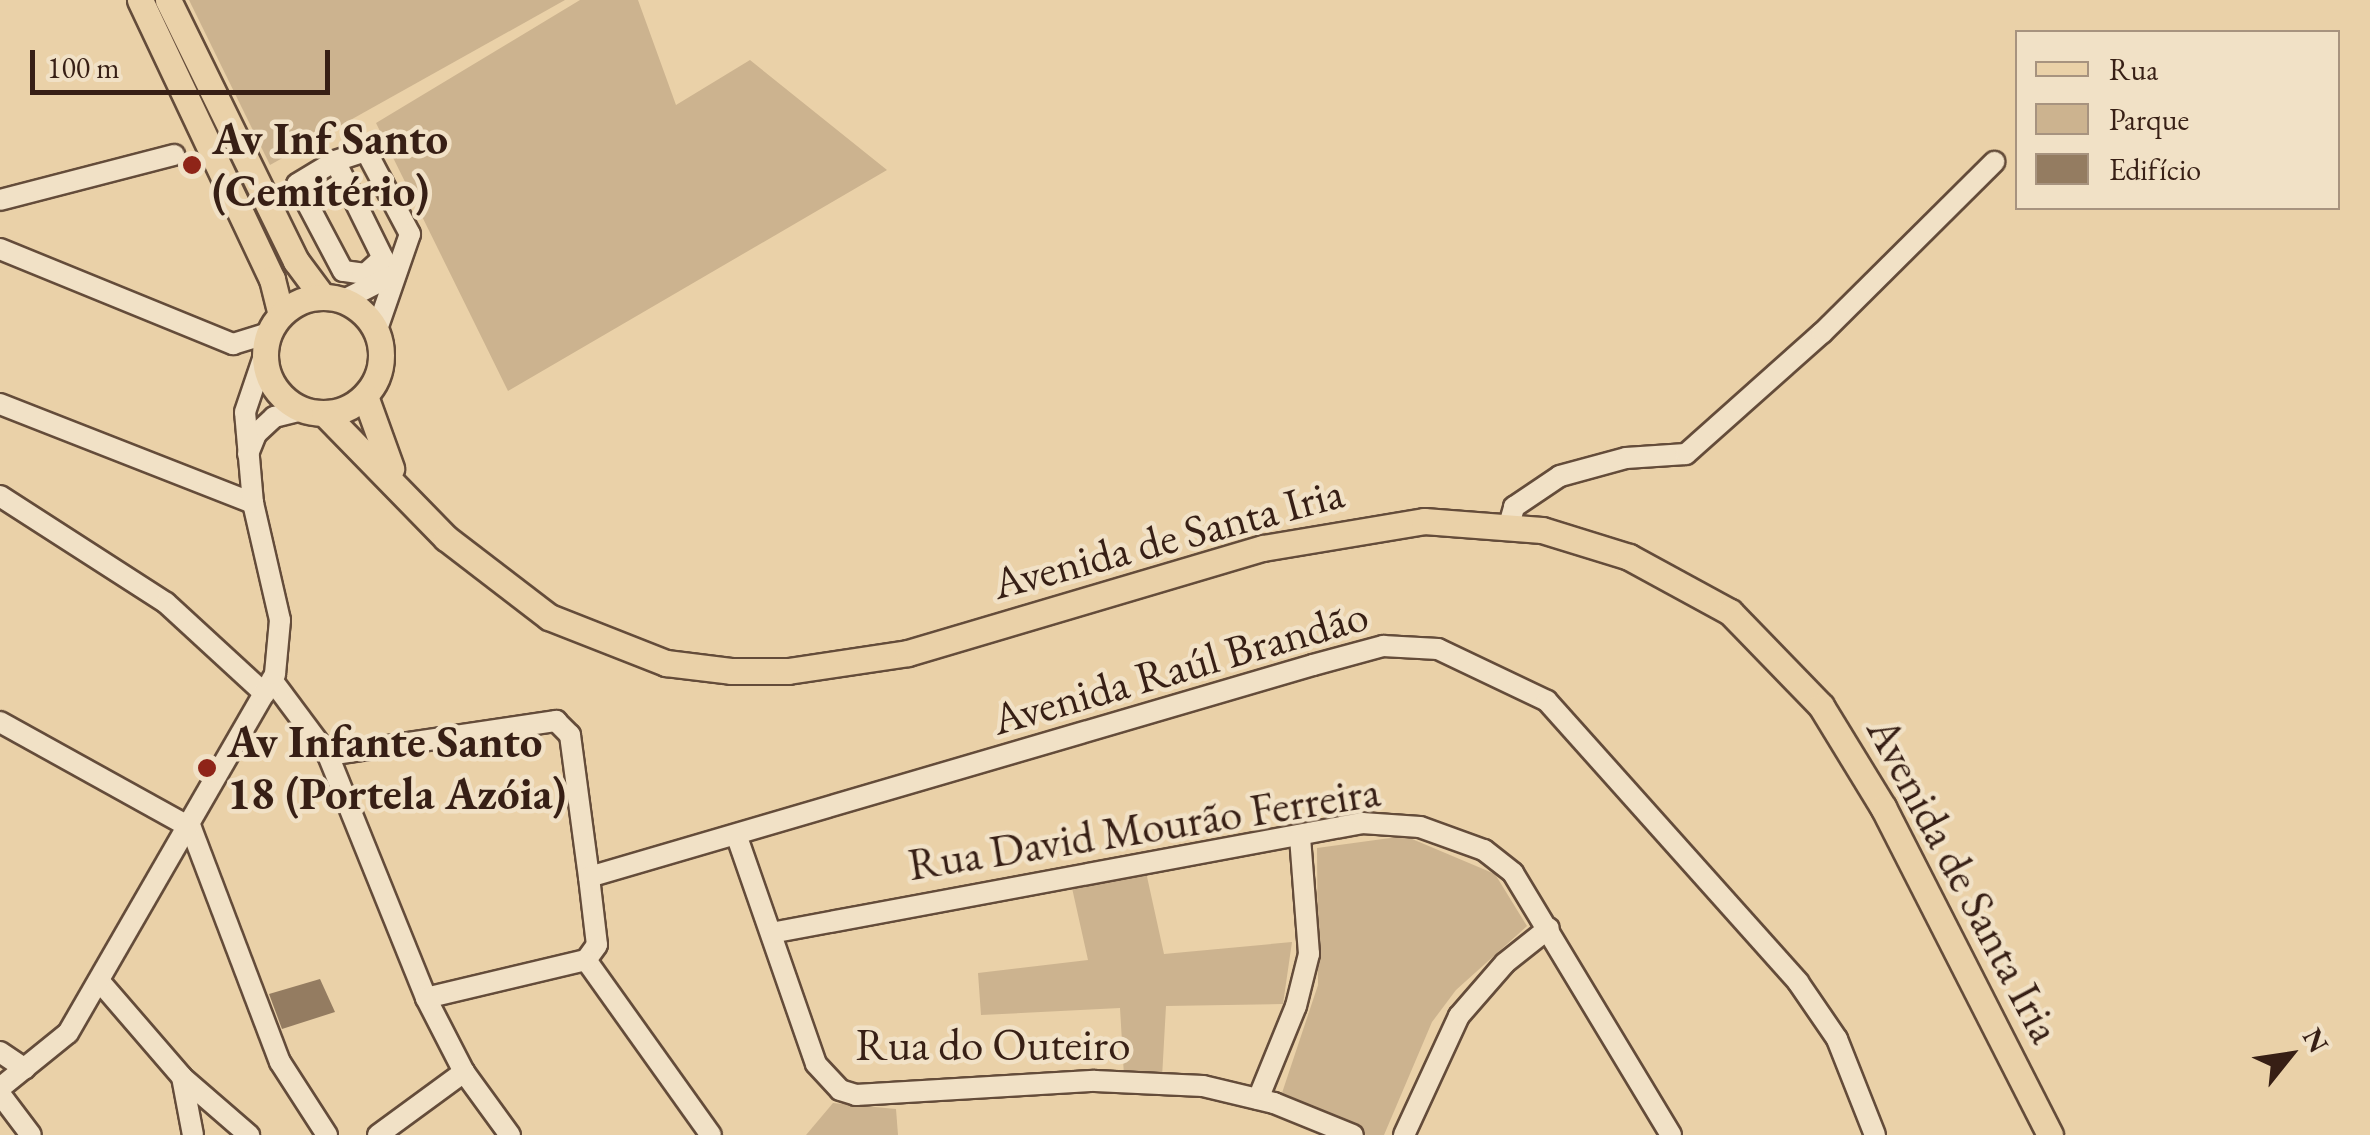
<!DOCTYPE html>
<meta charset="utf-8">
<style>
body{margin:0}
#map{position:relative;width:2370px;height:1135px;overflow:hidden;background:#ead1a8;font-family:"EB Garamond",serif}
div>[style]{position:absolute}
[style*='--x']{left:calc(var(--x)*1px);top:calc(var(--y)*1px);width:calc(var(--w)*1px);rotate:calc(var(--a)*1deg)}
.green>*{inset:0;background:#ccb38f}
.building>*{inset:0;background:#947c61}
.roads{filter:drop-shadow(2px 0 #644c3a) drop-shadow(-2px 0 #644c3a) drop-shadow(0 2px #644c3a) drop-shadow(0 -2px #644c3a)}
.minor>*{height:20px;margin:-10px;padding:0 10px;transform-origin:10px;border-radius:10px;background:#f1e1c6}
.major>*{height:25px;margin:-12.5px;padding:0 12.5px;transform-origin:12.5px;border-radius:12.5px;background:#ead1a8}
.major>.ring{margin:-12.5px;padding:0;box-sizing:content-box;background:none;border:25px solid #ead1a8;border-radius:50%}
.dots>*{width:28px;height:28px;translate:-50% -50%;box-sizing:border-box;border:5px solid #f1e1c6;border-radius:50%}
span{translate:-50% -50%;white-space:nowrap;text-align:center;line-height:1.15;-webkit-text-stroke:9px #f1e1c6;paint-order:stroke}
.poi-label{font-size:45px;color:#371f15;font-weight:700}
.left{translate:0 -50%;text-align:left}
.street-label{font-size:45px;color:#371f15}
.legend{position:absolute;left:2015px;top:30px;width:325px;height:180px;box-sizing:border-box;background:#f1e1c6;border:2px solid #a7937f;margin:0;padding:12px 18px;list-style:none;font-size:30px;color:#371f15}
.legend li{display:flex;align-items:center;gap:20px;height:50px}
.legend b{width:50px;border:2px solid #a7937f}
.north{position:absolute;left:2240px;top:1005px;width:100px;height:100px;-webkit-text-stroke:8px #f1e1c6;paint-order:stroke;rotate:60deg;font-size:28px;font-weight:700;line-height:40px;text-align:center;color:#371f15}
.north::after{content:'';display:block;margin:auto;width:35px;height:45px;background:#371f15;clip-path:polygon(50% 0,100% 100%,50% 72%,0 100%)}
.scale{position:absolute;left:30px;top:50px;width:300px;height:45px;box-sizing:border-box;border:5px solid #371f15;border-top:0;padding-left:12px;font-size:30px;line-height:35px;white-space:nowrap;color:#371f15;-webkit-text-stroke:8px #f1e1c6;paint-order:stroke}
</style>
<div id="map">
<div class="green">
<div style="clip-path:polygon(189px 0,565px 0,270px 165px)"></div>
<div style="clip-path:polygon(580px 0,638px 0,676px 105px,750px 60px,887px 170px,508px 391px,376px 123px)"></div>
<div style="clip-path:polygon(1405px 836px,1495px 874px,1527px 926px,1456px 990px,1432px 1022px,1384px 1135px,1366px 1135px,1281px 1096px,1318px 985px,1317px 848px)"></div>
<div style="clip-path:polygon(1146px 872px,1164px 954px,1292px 942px,1283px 1004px,1166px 1006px,1162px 1078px,1124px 1076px,1120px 1008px,981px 1015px,978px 973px,1088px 960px,1072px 888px)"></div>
<div style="clip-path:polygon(833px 1103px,896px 1109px,898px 1135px,806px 1135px)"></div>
</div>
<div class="building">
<div style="clip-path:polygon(320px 979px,335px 1012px,282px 1029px,269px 994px)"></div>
</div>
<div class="roads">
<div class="minor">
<div style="--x:335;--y:161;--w:108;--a:63.7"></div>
<div style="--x:383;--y:258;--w:24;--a:138"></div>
<div style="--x:365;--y:274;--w:22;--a:-172"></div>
<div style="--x:343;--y:271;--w:98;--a:-117.9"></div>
<div style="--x:297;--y:184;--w:44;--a:-31.2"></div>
<div style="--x:335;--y:161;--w:33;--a:-18"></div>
<div style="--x:366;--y:151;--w:94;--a:62.1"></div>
<div style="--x:410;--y:234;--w:104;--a:109.1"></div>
<div style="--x:0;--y:200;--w:180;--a:-14.5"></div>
<div style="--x:0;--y:249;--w:252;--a:22.2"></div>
<div style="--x:233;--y:344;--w:38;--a:-17"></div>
<div style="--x:344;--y:300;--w:57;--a:-27"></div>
<div style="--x:0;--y:404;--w:272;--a:21.4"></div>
<div style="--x:248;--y:454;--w:22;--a:-68"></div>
<div style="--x:256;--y:434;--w:25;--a:-43"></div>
<div style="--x:274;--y:417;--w:29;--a:-14"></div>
<div style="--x:0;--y:496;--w:197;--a:32.8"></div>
<div style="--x:166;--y:603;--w:134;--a:42.6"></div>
<div style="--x:1509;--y:525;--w:19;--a:-74"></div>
<div style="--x:1514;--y:507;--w:55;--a:-34"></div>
<div style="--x:1560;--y:476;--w:68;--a:-15.3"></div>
<div style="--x:1626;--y:458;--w:60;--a:-3.8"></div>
<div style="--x:1686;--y:454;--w:182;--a:-41.7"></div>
<div style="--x:1822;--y:333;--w:243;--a:-44.8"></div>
<div style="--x:272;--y:680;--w:94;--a:53.3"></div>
<div style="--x:328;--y:755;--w:262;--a:68"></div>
<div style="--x:426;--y:998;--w:83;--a:62.8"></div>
<div style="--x:464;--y:1072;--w:78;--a:53.9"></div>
<div style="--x:0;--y:722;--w:218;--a:29"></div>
<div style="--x:191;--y:828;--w:250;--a:69.2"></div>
<div style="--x:280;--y:1062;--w:87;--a:57.2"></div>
<div style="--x:328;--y:755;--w:231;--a:-8.5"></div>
<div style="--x:556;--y:721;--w:20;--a:45"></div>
<div style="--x:570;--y:735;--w:143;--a:82.4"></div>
<div style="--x:589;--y:877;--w:68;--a:83.3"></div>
<div style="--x:597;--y:945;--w:19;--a:126"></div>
<div style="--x:586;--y:960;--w:215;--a:54.5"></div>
<div style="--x:737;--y:837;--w:240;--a:70.8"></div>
<div style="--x:816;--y:1064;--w:35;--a:47"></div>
<div style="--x:840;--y:1090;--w:17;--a:17"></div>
<div style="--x:856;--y:1095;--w:239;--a:-3.4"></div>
<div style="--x:1095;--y:1081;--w:108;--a:2.7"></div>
<div style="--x:1203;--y:1086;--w:73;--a:13.5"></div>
<div style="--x:1274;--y:1103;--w:85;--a:22.1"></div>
<div style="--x:589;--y:877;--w:754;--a:-16.32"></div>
<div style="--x:1313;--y:665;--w:73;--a:-15.2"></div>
<div style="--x:1383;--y:646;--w:55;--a:3.1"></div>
<div style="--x:1438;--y:649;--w:121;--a:25.5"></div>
<div style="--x:1547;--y:701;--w:377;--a:48.2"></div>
<div style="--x:1798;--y:982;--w:69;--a:55.6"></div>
<div style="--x:1837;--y:1039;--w:103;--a:68.4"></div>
<div style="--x:771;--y:933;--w:601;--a:-10.54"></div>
<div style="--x:1362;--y:823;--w:58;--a:3.9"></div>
<div style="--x:1420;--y:827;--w:68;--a:19.8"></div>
<div style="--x:1484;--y:850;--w:37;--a:38"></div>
<div style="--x:1513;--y:873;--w:306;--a:58.9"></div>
<div style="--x:101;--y:983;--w:124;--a:49.2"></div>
<div style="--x:182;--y:1077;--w:59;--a:79.3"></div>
<div style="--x:426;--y:998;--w:164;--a:-13.4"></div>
<div style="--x:0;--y:1052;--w:30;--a:34"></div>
<div style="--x:182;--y:1077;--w:89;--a:40.9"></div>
<div style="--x:0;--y:1088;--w:87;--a:-39"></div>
<div style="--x:68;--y:1033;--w:414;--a:-60"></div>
<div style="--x:275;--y:674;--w:54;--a:-84.7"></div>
<div style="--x:280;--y:620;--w:120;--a:-103"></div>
<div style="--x:253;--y:503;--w:91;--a:-95"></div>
<div style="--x:245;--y:412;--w:59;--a:-71.3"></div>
<div style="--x:0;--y:1094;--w:51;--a:52.9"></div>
<div style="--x:1258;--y:1099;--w:100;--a:-67.8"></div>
<div style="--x:1296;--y:1006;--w:54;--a:-76"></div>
<div style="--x:1309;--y:954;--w:117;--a:-94.4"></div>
<div style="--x:378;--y:1135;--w:107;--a:-36.2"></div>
<div style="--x:1404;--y:1135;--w:131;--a:-65.2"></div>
<div style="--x:1459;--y:1016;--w:70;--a:-49"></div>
<div style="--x:1505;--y:963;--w:56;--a:-38.5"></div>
</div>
<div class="major">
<div style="--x:140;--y:0;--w:309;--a:64.7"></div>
<div style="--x:272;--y:279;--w:36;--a:76"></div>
<div style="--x:168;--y:0;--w:291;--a:63.9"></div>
<div style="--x:296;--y:261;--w:44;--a:53.4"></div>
<div class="ring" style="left:265px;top:297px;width:91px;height:91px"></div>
<div style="--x:365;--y:396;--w:77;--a:70.1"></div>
<div style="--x:324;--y:413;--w:175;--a:45.7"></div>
<div style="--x:446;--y:538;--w:130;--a:37.5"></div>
<div style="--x:549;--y:617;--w:126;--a:21.5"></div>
<div style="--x:666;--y:663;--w:65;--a:7"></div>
<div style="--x:731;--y:671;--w:57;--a:0"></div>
<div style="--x:788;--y:671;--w:121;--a:-8.5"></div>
<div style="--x:908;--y:653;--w:370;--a:-16.5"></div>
<div style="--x:1263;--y:548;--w:163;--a:-9.5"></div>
<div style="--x:1424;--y:521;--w:118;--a:4.4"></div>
<div style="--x:1542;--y:530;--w:91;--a:17.2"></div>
<div style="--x:1629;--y:557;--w:115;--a:28.6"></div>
<div style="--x:1730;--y:612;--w:131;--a:45.9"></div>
<div style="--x:1821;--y:706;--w:119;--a:58.5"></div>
<div style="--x:1883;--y:807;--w:368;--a:63"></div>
</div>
</div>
<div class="dots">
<div style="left:192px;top:165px;background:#8f2418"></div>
<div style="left:207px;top:768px;background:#8f2418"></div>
</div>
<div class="poi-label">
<span class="left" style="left:212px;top:165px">Av Inf Santo<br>(Cemitério)</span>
<span class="left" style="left:227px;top:768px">Av Infante Santo<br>18 (Portela Azóia)</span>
</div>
<div class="street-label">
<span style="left:1168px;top:538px;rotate:-15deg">Avenida de Santa Iria</span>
<span style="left:1180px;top:667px;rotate:-16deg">Avenida Raúl Brandão</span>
<span style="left:1144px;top:828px;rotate:-9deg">Rua David Mourão Ferreira</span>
<span style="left:1964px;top:880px;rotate:62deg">Avenida de Santa Iria</span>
<span style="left:993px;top:1045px">Rua do Outeiro</span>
</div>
<ul class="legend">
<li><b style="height:12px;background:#ead1a8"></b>Rua</li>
<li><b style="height:28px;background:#ccb38f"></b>Parque</li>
<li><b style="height:28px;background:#947c61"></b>Edifício</li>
</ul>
<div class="north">N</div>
<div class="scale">100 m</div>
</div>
